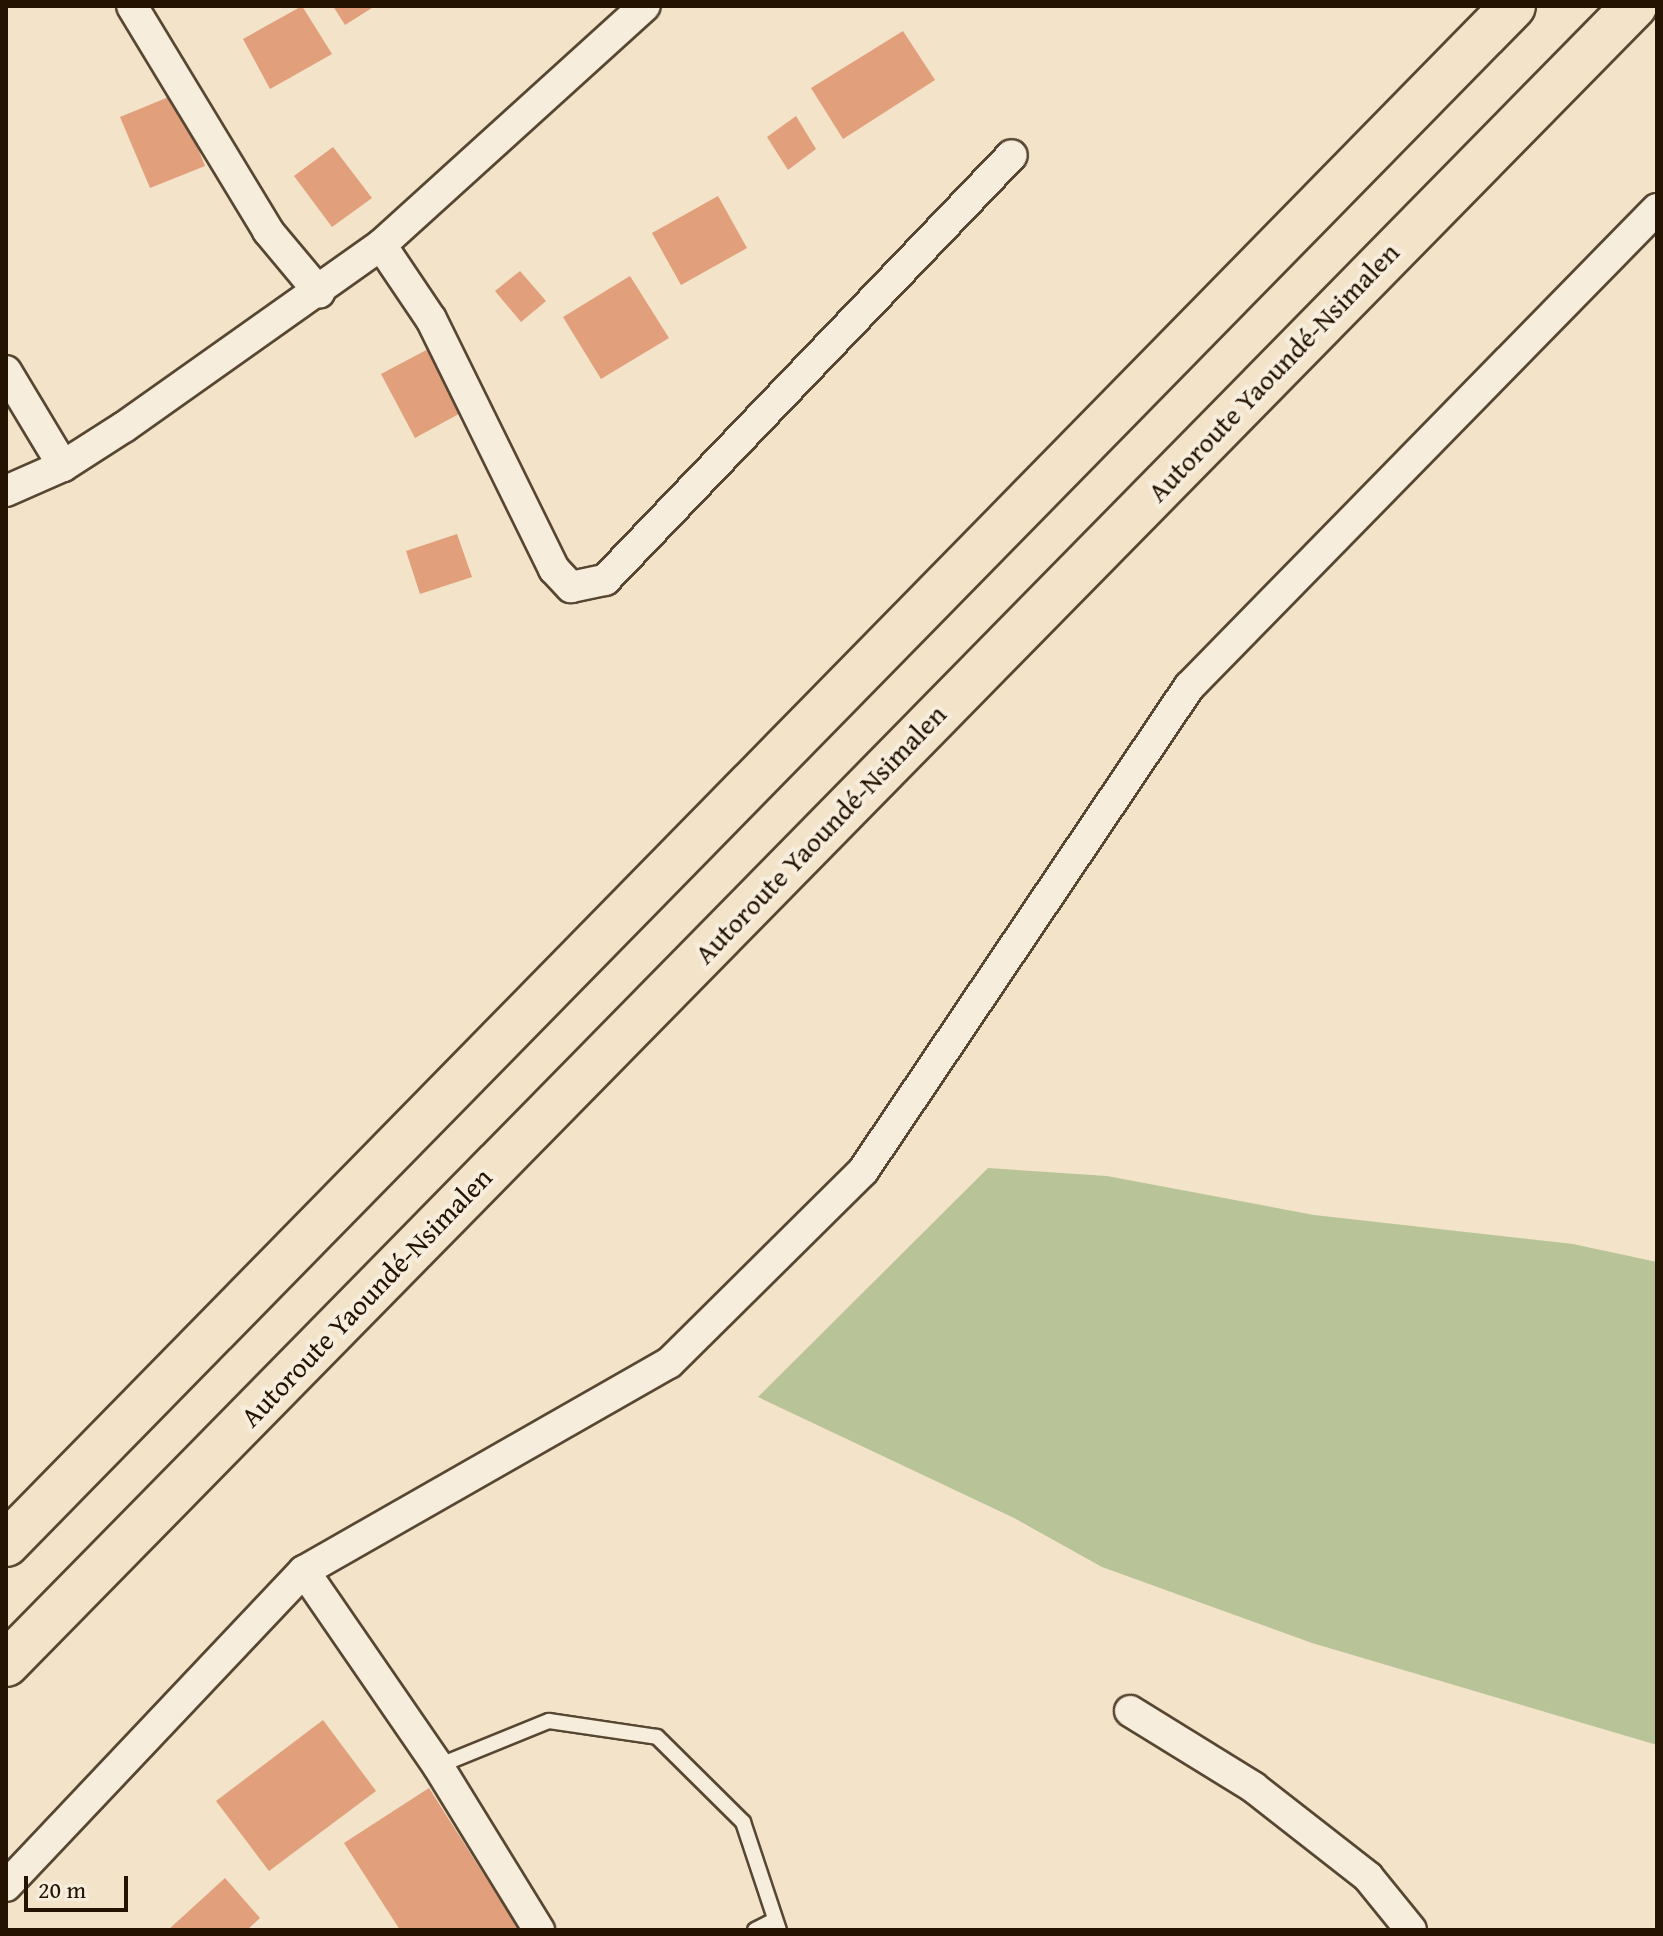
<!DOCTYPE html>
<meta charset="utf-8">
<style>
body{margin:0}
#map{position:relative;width:1663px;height:1936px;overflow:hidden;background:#f2e3c9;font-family:"Gentium Book Plus",serif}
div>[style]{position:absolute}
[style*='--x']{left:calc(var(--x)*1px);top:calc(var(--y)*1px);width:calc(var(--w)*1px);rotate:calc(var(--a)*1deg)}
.green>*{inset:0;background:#b8c498}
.building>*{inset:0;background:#e19f7c}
.roads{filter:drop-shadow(2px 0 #574732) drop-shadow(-2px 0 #574732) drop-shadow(0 2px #574732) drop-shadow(0 -2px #574732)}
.service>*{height:14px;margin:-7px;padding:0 7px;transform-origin:7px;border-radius:7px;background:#f7eddc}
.minor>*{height:30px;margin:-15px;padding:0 15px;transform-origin:15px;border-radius:15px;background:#f7eddc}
.motorway>*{height:44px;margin:-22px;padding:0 22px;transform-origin:22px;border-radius:22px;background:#f2e3c9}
span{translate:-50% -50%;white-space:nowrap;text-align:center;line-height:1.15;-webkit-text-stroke:8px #f7eddc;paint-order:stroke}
.street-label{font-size:28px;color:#231300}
.frame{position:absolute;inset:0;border:8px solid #231300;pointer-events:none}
.scale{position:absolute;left:24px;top:1876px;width:104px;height:36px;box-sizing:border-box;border:4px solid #231300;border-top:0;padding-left:10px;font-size:24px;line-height:28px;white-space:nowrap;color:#231300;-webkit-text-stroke:6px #f7eddc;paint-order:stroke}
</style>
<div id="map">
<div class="green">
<div style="clip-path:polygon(988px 1168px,1107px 1176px,1314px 1215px,1573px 1244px,1657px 1262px,1657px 1745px,1312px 1643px,1102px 1567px,1014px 1518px,758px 1397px)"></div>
</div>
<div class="building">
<div style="clip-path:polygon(302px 6px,332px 54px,270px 89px,243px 39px)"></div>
<div style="clip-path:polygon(333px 6px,375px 6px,345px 25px)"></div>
<div style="clip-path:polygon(903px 31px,935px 80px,843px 139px,811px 88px)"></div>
<div style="clip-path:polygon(176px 94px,205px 166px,150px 188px,120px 117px)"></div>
<div style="clip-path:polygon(796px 116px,816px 149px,788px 170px,767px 137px)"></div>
<div style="clip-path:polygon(333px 147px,372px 198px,332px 227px,294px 176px)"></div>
<div style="clip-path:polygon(718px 196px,747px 248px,681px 285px,652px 233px)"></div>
<div style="clip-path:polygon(520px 271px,546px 301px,521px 322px,495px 291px)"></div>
<div style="clip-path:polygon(630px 276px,669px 338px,601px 379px,563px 317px)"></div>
<div style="clip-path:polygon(432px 347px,466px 410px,415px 438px,381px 374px)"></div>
<div style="clip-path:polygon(457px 534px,472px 577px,420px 594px,406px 551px)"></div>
<div style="clip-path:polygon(323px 1720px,376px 1791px,269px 1871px,216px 1801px)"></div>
<div style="clip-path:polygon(429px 1788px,519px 1930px,400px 1930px,344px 1843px)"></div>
<div style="clip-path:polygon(225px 1878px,260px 1918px,247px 1930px,168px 1930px)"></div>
</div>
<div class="roads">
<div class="service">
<div style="--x:438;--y:1766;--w:120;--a:-22.1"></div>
<div style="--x:549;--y:1721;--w:109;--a:8.4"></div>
<div style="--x:657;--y:1737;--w:121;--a:44.7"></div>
<div style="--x:743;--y:1822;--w:114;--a:71.6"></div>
<div style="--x:755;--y:1930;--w:20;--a:-27"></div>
</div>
<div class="minor">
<div style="--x:132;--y:6;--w:263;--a:58.8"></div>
<div style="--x:268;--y:231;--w:80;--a:50.1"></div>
<div style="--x:381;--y:245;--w:89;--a:56"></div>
<div style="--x:431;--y:319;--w:279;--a:63.8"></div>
<div style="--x:554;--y:569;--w:25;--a:47"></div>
<div style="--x:571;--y:587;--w:35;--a:-12"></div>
<div style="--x:605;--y:580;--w:588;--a:-46.24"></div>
<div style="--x:6;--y:371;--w:111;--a:59"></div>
<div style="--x:6;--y:491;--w:62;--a:-23.7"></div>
<div style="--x:63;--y:466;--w:72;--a:-32.6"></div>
<div style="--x:124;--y:427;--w:315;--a:-35.3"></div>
<div style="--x:381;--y:245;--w:356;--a:-42.2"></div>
<div style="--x:304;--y:1571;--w:237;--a:55.5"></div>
<div style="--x:438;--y:1766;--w:193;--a:58.4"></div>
<div style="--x:1130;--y:1711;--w:145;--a:31.7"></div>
<div style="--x:1253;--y:1787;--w:146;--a:38"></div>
<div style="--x:1368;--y:1877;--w:68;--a:50.9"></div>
<div style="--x:6;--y:1886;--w:434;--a:-46.6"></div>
<div style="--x:304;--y:1571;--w:420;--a:-29.7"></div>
<div style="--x:669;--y:1363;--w:273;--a:-44.7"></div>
<div style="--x:863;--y:1171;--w:584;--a:-56.04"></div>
<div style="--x:1189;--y:687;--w:669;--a:-45.61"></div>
</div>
<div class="motorway">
<div style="--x:6;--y:1544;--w:2153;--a:-45.58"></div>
<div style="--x:6;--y:1664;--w:2324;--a:-45.52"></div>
</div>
</div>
<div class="street-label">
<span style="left:1273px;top:372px;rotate:-46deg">Autoroute Yaoundé-Nsimalen</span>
<span style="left:820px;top:834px;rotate:-46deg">Autoroute Yaoundé-Nsimalen</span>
<span style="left:366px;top:1297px;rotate:-46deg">Autoroute Yaoundé-Nsimalen</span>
</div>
<div class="frame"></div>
<div class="scale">20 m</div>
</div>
